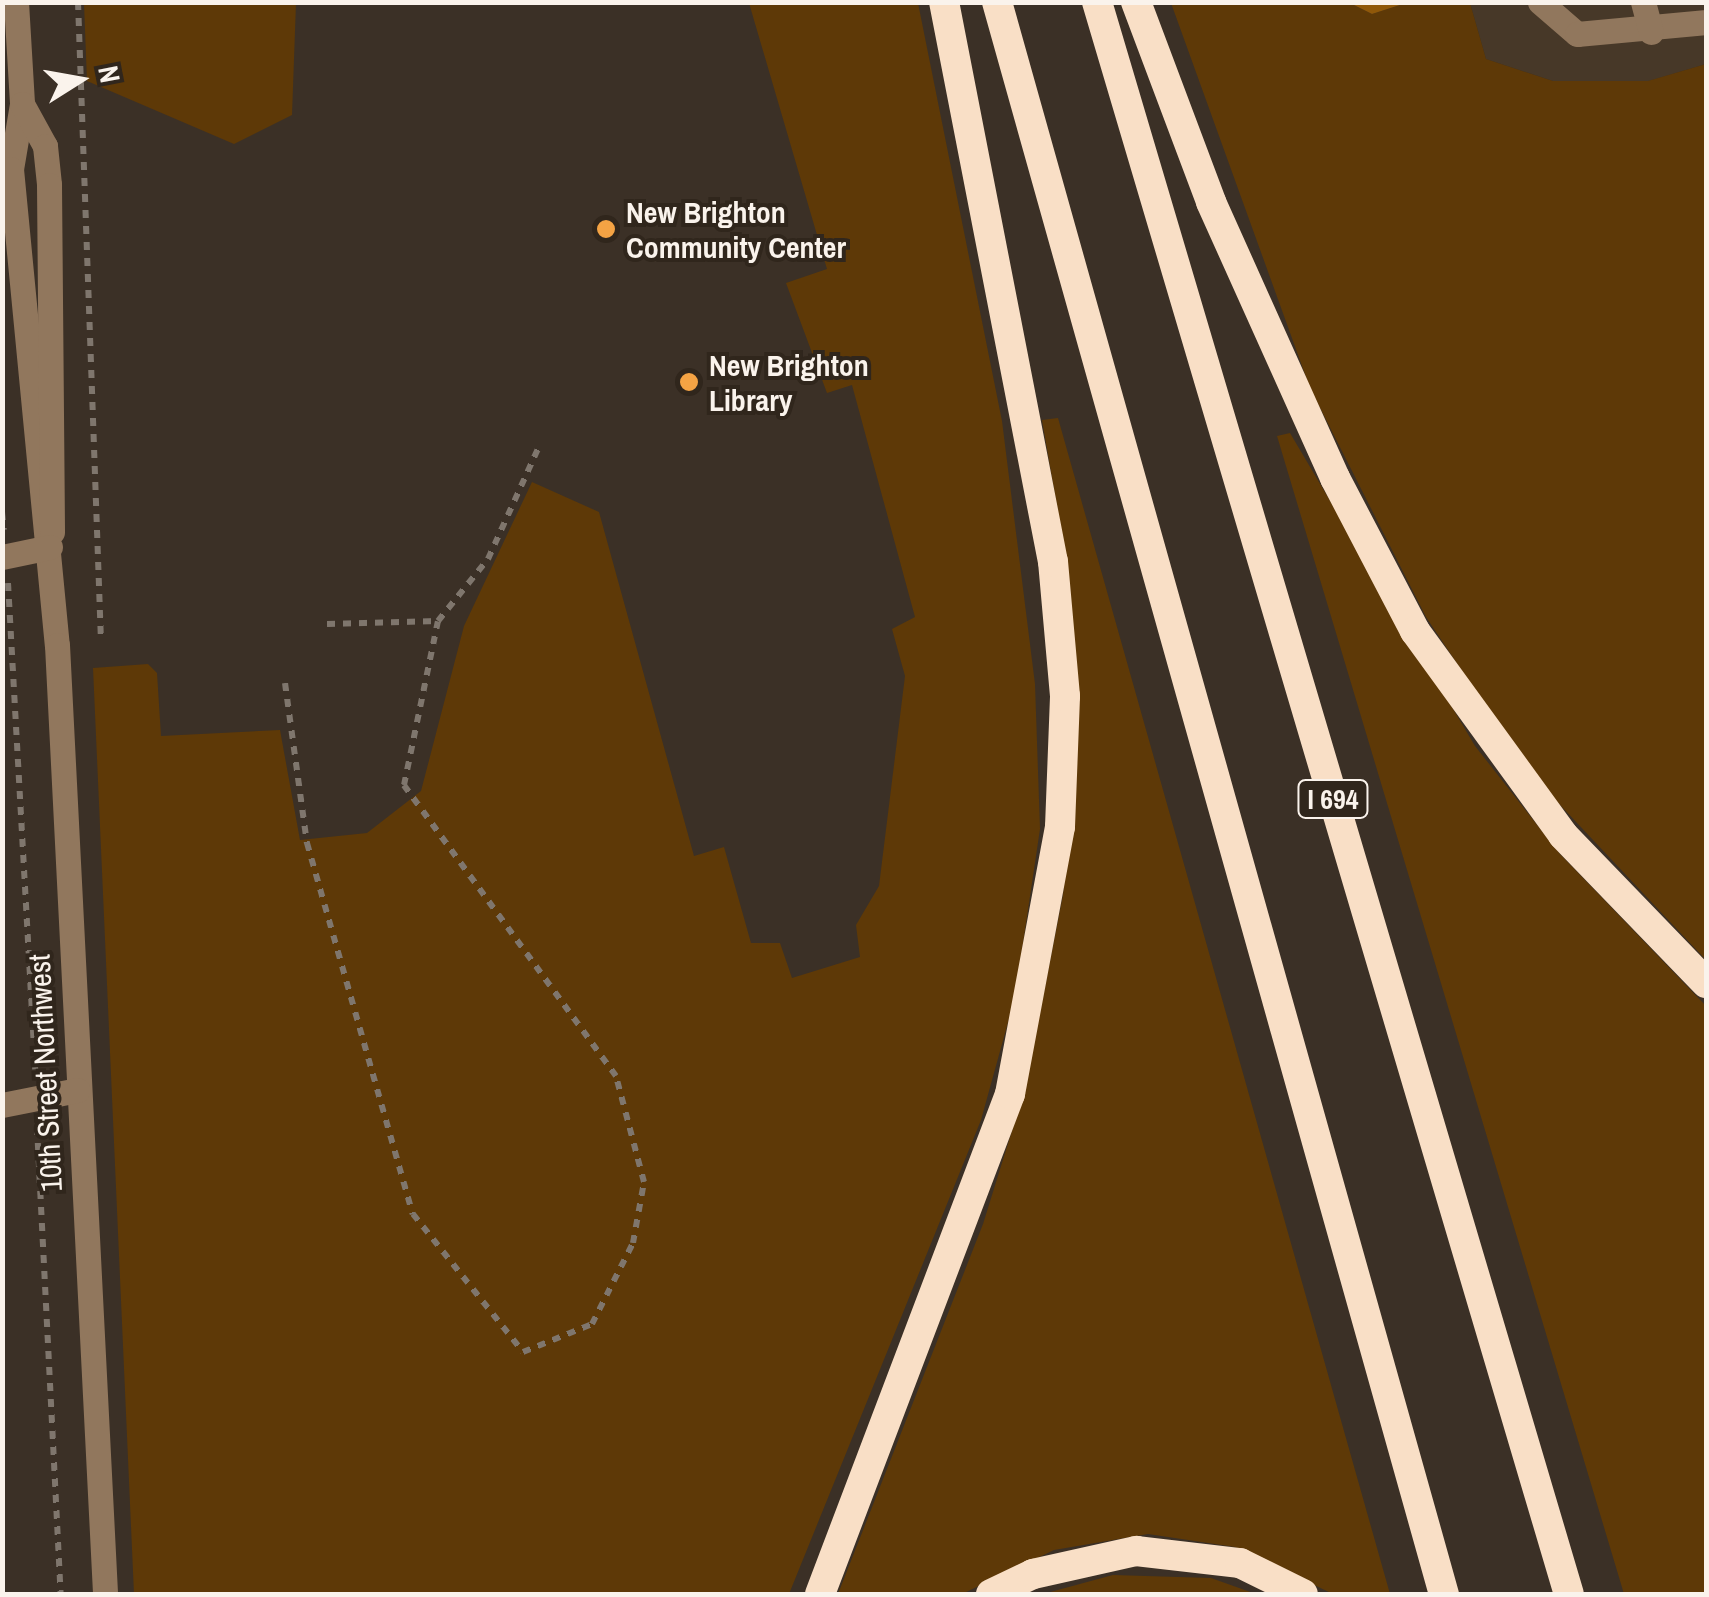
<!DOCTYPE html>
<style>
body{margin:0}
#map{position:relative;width:1709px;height:1597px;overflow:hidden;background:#3b3026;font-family:"Archivo Narrow",sans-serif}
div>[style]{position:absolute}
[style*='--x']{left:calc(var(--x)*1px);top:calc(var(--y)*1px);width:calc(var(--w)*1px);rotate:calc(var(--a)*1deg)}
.built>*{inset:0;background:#473828}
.green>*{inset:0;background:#5e3907}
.water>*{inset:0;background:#905809}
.path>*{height:6px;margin-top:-3px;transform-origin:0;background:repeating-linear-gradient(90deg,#7f766d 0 8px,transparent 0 16px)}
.minor>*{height:25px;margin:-12.5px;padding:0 12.5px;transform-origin:12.5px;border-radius:12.5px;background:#91775d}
.highway>*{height:30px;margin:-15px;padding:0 15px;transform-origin:15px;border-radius:15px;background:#f9dfc6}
.dots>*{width:28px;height:28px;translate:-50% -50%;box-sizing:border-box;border:5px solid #30261c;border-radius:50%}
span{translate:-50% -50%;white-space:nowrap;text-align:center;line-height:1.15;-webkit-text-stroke:8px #30261c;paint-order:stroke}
.shield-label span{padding:2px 8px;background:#30261c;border:2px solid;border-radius:8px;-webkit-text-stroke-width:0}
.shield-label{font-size:28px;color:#faf3ec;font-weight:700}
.poi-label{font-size:30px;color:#faf3ec;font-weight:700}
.left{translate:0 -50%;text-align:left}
.street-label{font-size:30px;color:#faf3ec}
.frame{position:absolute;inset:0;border:5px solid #faf3ec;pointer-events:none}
.north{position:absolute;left:30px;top:30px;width:100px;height:100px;-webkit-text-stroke:8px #30261c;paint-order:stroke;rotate:79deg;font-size:28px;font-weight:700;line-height:40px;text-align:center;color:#faf3ec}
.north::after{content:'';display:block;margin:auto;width:35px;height:45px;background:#faf3ec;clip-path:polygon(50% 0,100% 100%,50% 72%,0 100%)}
</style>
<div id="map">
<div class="built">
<div style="clip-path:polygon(1470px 3px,1706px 3px,1706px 64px,1649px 81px,1553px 81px,1486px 59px)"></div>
</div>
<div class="green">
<div style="clip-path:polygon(84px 3px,296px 3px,292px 115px,234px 144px,87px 81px)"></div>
<div style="clip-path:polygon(749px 3px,918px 3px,1002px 421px,1035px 684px,1040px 829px,1015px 997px,981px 1120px,789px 1594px,134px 1594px,93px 668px,148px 664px,157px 673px,161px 736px,280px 730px,300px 840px,367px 833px,421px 791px,464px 626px,532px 482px,599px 512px,694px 856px,724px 847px,751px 943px,780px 943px,792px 978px,860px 957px,856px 925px,879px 886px,905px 676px,892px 629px,915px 617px,852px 385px,827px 393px,786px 283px,827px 269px)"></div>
<div style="clip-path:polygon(1171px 3px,1350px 3px,1372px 14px,1406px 3px,1470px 3px,1486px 59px,1553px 81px,1648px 81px,1706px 64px,1706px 960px,1530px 773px,1426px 617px,1310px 388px)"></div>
<div style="clip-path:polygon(1058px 418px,1390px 1594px,1333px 1594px,1235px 1547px,1148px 1534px,1054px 1550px,962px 1594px,838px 1594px,983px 1224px,1025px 1089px,1063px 895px,1074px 784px,1058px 512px,1042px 420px)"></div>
<div style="clip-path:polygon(1290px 433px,1475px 746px,1560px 854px,1706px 1006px,1706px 1594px,1624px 1594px,1277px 436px)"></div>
<div style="clip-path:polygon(1113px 1575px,1211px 1578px,1256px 1594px,1043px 1594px)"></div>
</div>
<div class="water">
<div style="clip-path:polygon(1350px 3px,1406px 3px,1372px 14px)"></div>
</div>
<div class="path">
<div style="--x:78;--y:2;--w:638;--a:87.94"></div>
<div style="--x:2;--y:512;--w:18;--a:84"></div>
<div style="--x:8;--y:583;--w:487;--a:86.8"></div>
<div style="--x:327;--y:624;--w:111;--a:-1.5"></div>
<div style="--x:438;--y:621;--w:80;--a:-51.1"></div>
<div style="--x:488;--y:559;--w:121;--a:-65.6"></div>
<div style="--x:285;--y:683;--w:162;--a:82.2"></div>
<div style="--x:307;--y:843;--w:386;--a:74.1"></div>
<div style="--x:413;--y:1214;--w:176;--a:51.4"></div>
<div style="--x:523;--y:1352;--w:74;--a:-22.1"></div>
<div style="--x:592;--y:1324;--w:91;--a:-63.2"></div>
<div style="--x:633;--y:1243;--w:62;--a:-79.8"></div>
<div style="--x:644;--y:1182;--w:110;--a:-104.8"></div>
<div style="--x:616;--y:1076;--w:360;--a:-126.1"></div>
<div style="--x:404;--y:785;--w:167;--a:-78.3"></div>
<div style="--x:37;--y:1127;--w:468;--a:87.1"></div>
</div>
<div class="minor">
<div style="--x:16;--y:2;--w:102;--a:86.6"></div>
<div style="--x:22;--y:104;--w:66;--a:99.6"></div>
<div style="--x:11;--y:169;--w:478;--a:84.5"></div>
<div style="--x:57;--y:645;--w:950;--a:87.1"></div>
<div style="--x:1540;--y:2;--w:49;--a:40.9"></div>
<div style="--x:1577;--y:34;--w:130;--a:-5.3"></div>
<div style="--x:1643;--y:2;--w:31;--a:75"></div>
<div style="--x:22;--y:104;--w:48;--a:61.3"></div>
<div style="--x:45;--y:146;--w:39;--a:84"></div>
<div style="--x:49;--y:185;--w:347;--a:89.5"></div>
<div style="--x:2;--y:557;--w:49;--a:-11.8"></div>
<div style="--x:2;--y:1105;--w:77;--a:-11.2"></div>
</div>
<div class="highway">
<div style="--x:997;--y:2;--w:1654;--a:74.32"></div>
<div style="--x:1097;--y:2;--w:1660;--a:73.49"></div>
<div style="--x:1136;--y:2;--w:214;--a:69.4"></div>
<div style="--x:1211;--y:202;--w:303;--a:65.8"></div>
<div style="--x:1335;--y:478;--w:173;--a:62.4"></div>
<div style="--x:1415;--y:631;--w:252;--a:54"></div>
<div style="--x:1563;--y:835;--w:206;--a:46"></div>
<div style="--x:820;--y:1594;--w:535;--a:-69.19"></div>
<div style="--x:1010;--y:1094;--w:272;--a:-79.4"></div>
<div style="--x:1060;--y:827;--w:131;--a:-87.8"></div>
<div style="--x:1065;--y:696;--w:135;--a:-95.1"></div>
<div style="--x:1053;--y:562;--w:571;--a:-101.01"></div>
<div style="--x:991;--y:1594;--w:47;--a:-25.5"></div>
<div style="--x:1033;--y:1574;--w:106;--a:-12.6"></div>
<div style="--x:1136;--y:1551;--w:105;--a:6.6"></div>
<div style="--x:1240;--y:1563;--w:70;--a:26.2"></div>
</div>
<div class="dots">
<div style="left:606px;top:229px;background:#f4a344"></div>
<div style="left:689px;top:382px;background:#f4a344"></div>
</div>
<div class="shield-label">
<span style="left:1333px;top:799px">I 694</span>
</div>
<div class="poi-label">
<span class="left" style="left:626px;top:229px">New Brighton<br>Community Center</span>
<span class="left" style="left:709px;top:382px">New Brighton<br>Library</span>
</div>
<div class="street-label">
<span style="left:45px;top:1073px;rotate:-93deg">10th Street Northwest</span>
</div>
<div class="frame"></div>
<div class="north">N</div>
</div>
